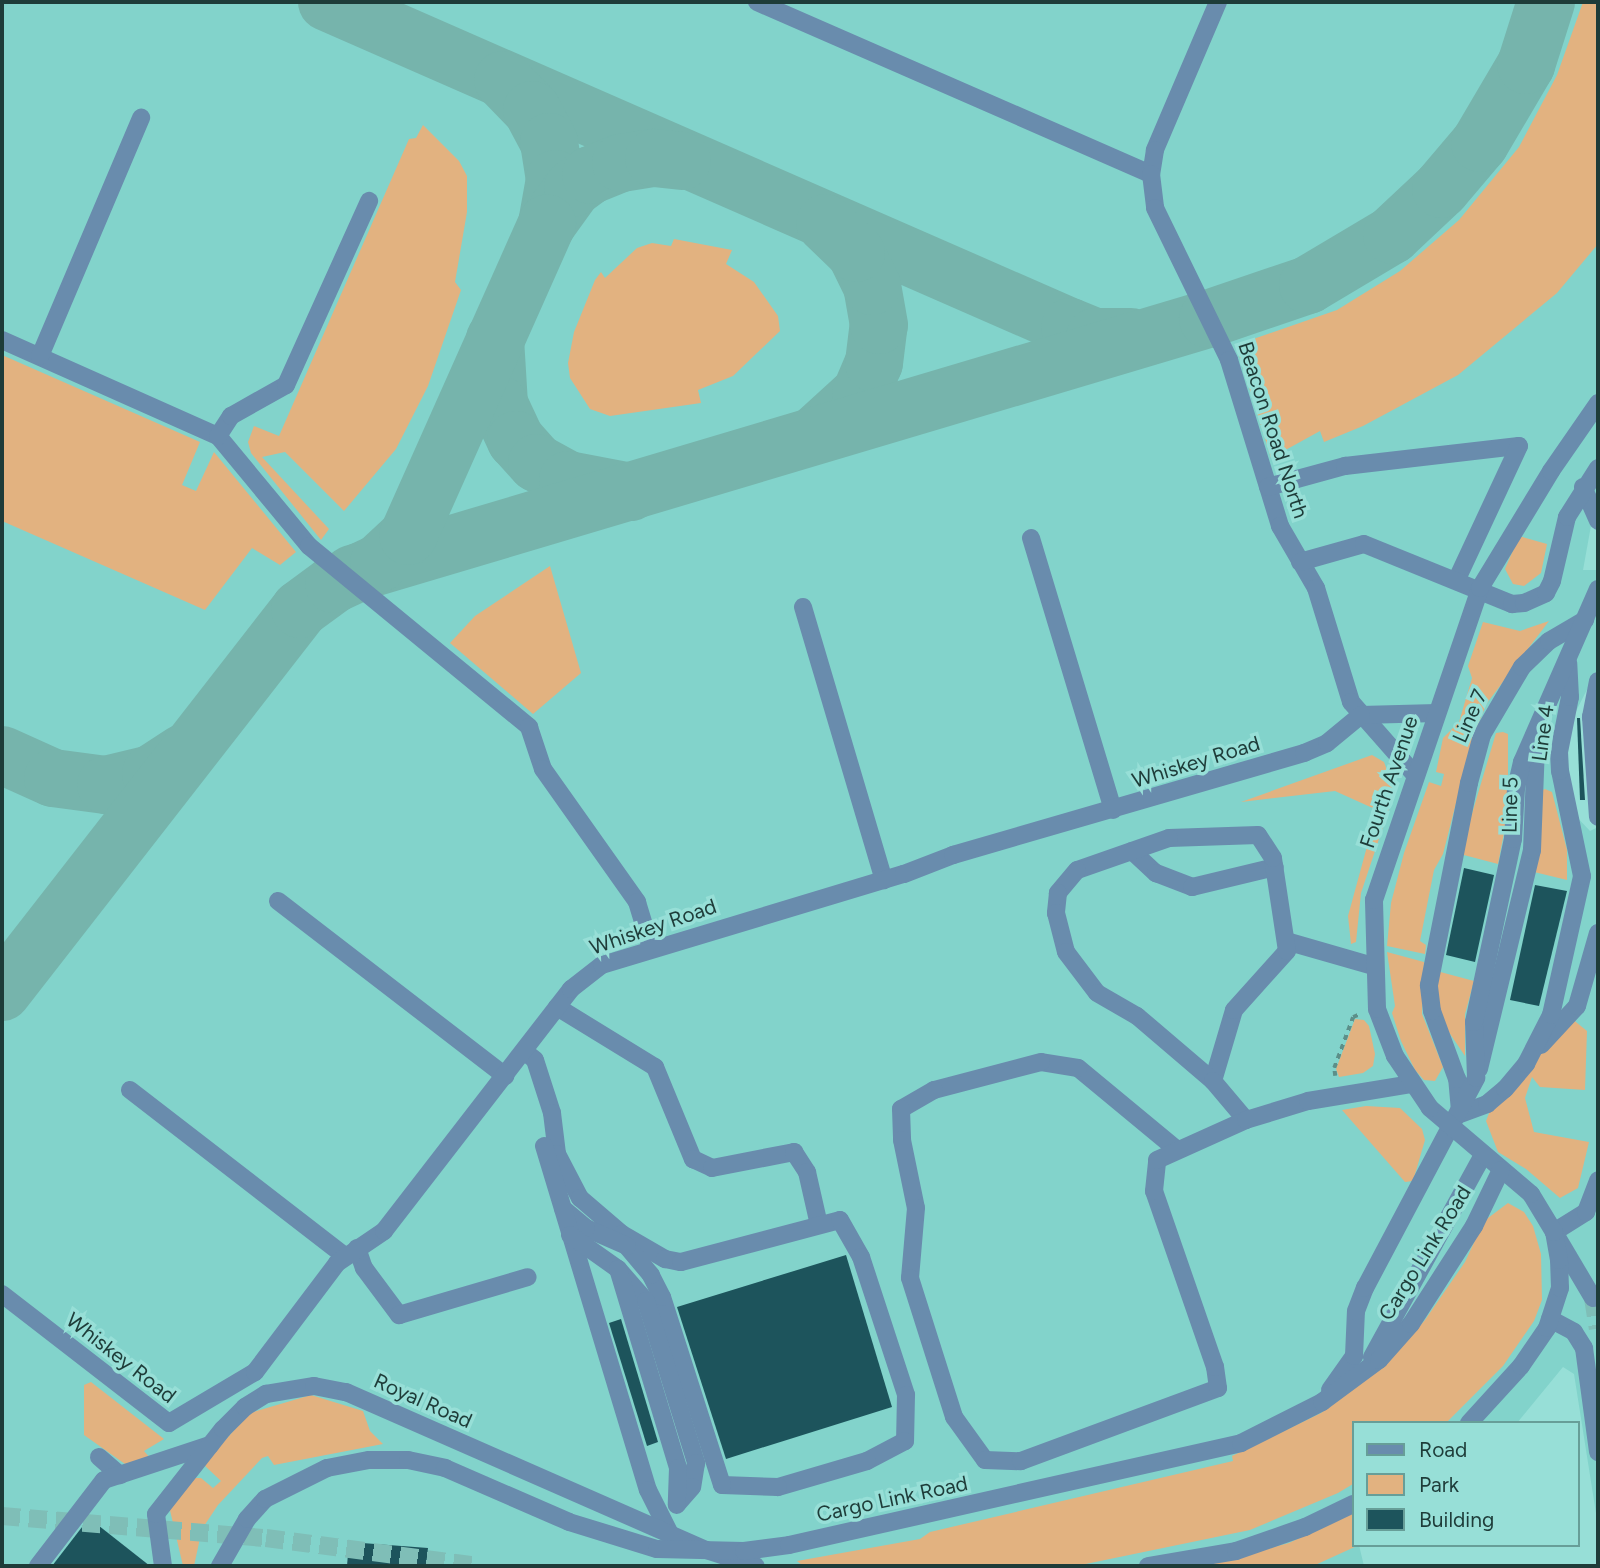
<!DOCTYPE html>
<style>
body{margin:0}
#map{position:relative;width:1600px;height:1568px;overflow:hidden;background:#97dfd7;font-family:Figtree,sans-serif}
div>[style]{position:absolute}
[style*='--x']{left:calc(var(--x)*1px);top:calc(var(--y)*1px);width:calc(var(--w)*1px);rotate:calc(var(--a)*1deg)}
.built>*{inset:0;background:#82d3cb}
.green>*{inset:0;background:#e2b280}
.taxiway>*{height:58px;margin:-29px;padding:0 29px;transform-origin:29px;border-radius:29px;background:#76b4ac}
.building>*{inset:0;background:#1d545c}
.minor-tunnel>*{height:18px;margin-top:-9px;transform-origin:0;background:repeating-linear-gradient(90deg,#7fbeb7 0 18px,transparent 0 27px)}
.path>*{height:3.5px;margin-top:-1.75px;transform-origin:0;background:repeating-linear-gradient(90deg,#5c8f89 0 5px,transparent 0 10px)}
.minor>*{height:18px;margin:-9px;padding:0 9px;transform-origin:9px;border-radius:9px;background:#698cad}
span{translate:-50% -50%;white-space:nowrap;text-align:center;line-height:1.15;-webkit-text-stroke:7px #97dfd7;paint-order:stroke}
.street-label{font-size:21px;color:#1e3c39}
.frame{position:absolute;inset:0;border:4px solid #1e3c39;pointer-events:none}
.legend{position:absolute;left:1352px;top:1421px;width:228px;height:126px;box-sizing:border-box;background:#97dfd7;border:2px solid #679e98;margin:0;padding:9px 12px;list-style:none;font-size:21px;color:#1e3c39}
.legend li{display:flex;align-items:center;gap:14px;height:35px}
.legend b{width:35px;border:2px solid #679e98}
</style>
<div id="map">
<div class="built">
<div style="clip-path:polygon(2px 2px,1598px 2px,1598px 487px,1583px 570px,1598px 570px,1598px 668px,1570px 723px,1564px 779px,1573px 813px,1590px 831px,1598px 827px,1598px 1526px,1574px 1374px,1563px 1367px,1517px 1423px,1353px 1423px,1353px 1545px,1359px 1545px,1364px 1566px,2px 1566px)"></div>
</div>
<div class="green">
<div style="clip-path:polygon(1583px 2px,1598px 2px,1598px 244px,1557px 293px,1458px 375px,1363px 426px,1324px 442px,1320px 431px,1271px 458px,1236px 345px,1337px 310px,1400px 271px,1459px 220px,1519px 147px,1557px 75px)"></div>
<div style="clip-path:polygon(423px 125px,459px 161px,467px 176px,467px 212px,455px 282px,461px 290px,428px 386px,396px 449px,344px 511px,285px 452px,262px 457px,329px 529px,321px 540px,251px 453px,248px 442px,254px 426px,279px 436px,409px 139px,416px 138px)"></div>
<div style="clip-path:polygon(674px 239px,732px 250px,726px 264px,754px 282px,778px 316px,780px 331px,733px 376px,698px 390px,701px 403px,610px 416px,590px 409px,570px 378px,568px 363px,574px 332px,595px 280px,601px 272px,605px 278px,637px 248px,652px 243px,671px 246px)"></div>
<div style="clip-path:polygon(2px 355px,200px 442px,182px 485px,196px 491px,214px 452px,296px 552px,280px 565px,252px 548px,205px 610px,2px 521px)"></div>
<div style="clip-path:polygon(1519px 536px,1547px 544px,1541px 573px,1524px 586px,1513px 584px,1505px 569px)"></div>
<div style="clip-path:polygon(550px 566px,581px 673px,533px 714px,450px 643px,475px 616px)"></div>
<div style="clip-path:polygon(1549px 621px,1487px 703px,1474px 733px,1443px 854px,1434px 870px,1420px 941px,1426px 945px,1425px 954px,1387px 946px,1391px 903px,1404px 853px,1429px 782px,1441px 786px,1444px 774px,1436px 772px,1443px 738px,1459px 722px,1472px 678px,1468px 666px,1483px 622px,1520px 631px)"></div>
<div style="clip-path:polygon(1503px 732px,1508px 734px,1508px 812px,1498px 864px,1460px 854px,1496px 733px)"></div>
<div style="clip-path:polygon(1372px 755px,1384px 762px,1395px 791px,1361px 893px,1356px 942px,1351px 944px,1348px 916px,1377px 810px,1335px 791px,1241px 802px)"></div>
<div style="clip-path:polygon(1545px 789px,1552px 792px,1567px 850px,1567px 880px,1530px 871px,1539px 792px)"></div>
<div style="clip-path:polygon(1387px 952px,1424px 962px,1422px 1014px,1443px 1067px,1435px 1081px,1424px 1080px,1415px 1070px,1401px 1041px,1392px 1013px,1395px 1006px)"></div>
<div style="clip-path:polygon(1433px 970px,1474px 981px,1465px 1014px,1465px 1056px,1438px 1016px)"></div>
<div style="clip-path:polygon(1571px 1018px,1587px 1031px,1585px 1090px,1540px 1087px,1532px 1077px,1525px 1098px,1534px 1132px,1589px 1142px,1578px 1188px,1560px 1198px,1526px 1169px,1498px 1152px,1486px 1121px,1493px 1103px)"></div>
<div style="clip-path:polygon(1355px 1019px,1364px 1020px,1369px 1026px,1375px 1054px,1373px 1066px,1363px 1073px,1339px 1077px,1336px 1069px)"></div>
<div style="clip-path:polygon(1366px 1106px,1400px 1108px,1422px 1129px,1425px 1140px,1413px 1181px,1405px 1182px,1342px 1110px)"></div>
<div style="clip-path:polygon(1508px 1203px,1524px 1212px,1533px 1226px,1541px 1254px,1542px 1300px,1534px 1321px,1503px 1366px,1446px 1423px,1353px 1423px,1353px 1484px,1338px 1493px,1250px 1530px,1076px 1566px,803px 1566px,797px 1561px,920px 1539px,930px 1532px,1233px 1461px,1232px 1456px,1321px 1413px,1390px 1359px,1425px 1320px,1465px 1262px,1484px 1221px)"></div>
<div style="clip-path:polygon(91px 1382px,164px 1439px,144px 1451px,151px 1459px,125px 1464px,84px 1435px,84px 1385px)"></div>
<div style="clip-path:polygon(311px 1395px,363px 1411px,370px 1431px,383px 1444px,274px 1465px,268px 1456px,262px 1458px,218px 1505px,202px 1529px,194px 1566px,183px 1566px,169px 1506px,189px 1478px,201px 1478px,213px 1488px,221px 1481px,203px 1464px,250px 1413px)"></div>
<div style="clip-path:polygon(1353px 1512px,1353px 1545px,1359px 1545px,1313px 1566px,1203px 1566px,1289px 1543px)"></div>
</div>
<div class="taxiway">
<div style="--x:327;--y:2;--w:811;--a:23.63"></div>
<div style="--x:1070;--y:327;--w:27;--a:22"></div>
<div style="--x:1095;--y:337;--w:36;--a:0"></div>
<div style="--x:503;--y:80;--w:42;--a:46"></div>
<div style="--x:532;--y:110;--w:36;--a:62"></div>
<div style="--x:549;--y:142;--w:37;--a:81"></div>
<div style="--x:555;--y:179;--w:46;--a:100.1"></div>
<div style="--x:547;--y:224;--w:44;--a:-54.2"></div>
<div style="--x:573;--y:188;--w:22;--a:-36"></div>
<div style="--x:591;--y:175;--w:32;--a:-22"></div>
<div style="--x:621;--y:163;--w:33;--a:-9"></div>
<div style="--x:654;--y:158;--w:28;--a:6"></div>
<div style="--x:495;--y:339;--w:65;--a:86.5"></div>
<div style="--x:499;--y:404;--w:40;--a:65"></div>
<div style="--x:516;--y:440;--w:31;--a:48"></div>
<div style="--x:537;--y:463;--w:35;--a:29"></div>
<div style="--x:568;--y:480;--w:64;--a:10.8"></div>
<div style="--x:815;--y:435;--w:62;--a:-42.4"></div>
<div style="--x:861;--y:393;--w:33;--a:-67"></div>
<div style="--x:874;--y:363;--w:38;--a:-83"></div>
<div style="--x:879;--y:325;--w:40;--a:-100"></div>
<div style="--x:872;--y:286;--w:37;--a:-116"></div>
<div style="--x:856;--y:253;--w:43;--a:-135.9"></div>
<div style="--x:352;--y:574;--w:893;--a:-16.59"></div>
<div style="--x:1208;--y:319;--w:106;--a:-18.8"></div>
<div style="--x:1308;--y:285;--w:98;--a:-30.8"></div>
<div style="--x:1392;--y:235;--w:67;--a:-43.2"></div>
<div style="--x:1441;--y:189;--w:60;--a:-49.7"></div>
<div style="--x:1480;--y:143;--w:91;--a:-59.5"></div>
<div style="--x:1526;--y:65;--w:66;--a:-72.4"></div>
<div style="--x:2;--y:755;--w:56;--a:24.3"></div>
<div style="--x:53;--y:778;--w:53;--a:7.5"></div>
<div style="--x:106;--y:785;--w:46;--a:-13.7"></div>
<div style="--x:151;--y:774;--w:38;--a:-33"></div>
<div style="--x:2;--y:992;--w:485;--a:-52.1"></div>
<div style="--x:300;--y:609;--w:42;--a:-36.3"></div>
<div style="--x:334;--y:584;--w:50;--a:-25"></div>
<div style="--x:379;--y:563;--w:40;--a:-43"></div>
<div style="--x:408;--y:536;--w:342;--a:-66"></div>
</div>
<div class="building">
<div style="clip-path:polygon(1577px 718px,1580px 718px,1585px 800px,1580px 800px)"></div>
<div style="clip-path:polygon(1464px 868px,1494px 875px,1475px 962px,1446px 955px)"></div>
<div style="clip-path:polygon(1535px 885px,1567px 891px,1539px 1006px,1510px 1000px)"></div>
<div style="clip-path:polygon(846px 1255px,892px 1407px,726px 1459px,677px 1307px)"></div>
<div style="clip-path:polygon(621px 1319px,658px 1442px,647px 1446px,609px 1323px)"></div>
<div style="clip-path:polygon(89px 1518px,150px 1566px,52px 1566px)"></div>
<div style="clip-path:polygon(349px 1542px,428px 1548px,426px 1566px,347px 1566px)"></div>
</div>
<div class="minor-tunnel">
<div style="--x:1593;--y:1298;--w:31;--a:81"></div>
<div style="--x:2;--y:1516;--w:265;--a:4.8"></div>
<div style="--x:266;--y:1538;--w:214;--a:7.5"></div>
</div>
<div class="path">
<div style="--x:1335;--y:1076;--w:8;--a:-97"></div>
<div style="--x:1334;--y:1068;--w:54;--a:-69.6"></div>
<div style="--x:1353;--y:1017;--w:5;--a:-22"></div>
</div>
<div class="minor">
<div style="--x:757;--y:2;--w:430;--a:23.6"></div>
<div style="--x:1218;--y:2;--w:161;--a:113.1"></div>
<div style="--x:1155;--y:150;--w:24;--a:99"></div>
<div style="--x:1151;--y:174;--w:34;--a:83"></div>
<div style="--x:1155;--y:208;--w:169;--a:64"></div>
<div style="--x:1229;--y:360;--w:174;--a:72.9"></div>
<div style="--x:1280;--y:526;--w:72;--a:59.9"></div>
<div style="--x:1316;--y:588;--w:119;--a:72.9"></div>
<div style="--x:1351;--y:702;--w:98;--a:48.7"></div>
<div style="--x:2;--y:340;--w:236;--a:24"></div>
<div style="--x:218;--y:436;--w:143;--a:50.4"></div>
<div style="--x:309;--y:546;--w:285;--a:39.4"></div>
<div style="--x:529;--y:727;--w:44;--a:71.6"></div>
<div style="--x:543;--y:769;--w:163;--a:54.7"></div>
<div style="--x:637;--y:902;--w:48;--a:73.1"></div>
<div style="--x:40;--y:356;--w:259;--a:-67"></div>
<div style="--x:218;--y:436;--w:24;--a:-57"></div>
<div style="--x:231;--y:416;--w:63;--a:-29.4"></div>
<div style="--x:286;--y:385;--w:202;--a:-65.7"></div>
<div style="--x:1268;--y:487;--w:80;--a:-15.3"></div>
<div style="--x:1345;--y:466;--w:175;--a:-6.6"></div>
<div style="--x:1519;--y:446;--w:147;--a:115"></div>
<div style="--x:1583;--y:487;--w:37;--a:66"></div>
<div style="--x:1031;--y:538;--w:284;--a:73.2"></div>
<div style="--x:1300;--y:562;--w:66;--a:-15.7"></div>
<div style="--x:1364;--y:544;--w:160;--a:22.1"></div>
<div style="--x:1512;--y:604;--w:12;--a:-5"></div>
<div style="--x:1524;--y:603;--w:24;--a:-24"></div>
<div style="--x:1546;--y:593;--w:13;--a:-63"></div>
<div style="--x:1552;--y:581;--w:66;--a:-76.8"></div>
<div style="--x:1567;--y:517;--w:58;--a:-57.7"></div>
<div style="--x:803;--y:607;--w:285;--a:73.5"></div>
<div style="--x:1598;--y:681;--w:37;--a:101"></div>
<div style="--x:1591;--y:717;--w:100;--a:86"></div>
<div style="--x:1361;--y:715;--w:76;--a:-1.5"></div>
<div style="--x:1132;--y:851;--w:33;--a:43"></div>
<div style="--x:1156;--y:873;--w:39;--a:21"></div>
<div style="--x:1192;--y:887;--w:85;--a:-13.5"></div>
<div style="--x:278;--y:901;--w:287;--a:37.6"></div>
<div style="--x:1286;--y:941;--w:91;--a:16"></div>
<div style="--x:557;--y:1007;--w:115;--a:31.5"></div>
<div style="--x:655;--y:1067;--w:100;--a:67.6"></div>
<div style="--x:693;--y:1159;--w:21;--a:25"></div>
<div style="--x:712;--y:1168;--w:84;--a:-11"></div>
<div style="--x:794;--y:1152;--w:24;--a:57"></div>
<div style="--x:807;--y:1172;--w:54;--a:77.2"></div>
<div style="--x:1541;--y:1045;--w:53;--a:-47.3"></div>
<div style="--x:1577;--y:1006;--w:76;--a:-74"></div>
<div style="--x:524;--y:1051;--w:14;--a:39"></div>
<div style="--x:535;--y:1060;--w:56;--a:72.2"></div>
<div style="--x:552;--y:1113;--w:41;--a:83"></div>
<div style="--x:557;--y:1154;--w:50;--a:62.4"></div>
<div style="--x:580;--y:1198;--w:55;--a:40.6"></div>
<div style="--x:622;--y:1234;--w:50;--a:30.2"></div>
<div style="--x:665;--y:1259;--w:16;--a:11"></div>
<div style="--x:681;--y:1262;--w:164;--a:-14.8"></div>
<div style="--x:840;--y:1220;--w:43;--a:60.4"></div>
<div style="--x:861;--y:1257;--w:145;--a:71.9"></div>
<div style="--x:906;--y:1395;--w:46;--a:91.2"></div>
<div style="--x:905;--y:1441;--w:43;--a:152.2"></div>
<div style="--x:867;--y:1461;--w:93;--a:163.7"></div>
<div style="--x:778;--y:1487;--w:56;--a:-178"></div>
<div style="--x:722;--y:1485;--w:197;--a:-107.7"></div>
<div style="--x:662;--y:1297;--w:25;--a:-117"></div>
<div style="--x:651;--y:1275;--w:38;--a:-130"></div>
<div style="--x:627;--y:1246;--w:45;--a:-156.3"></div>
<div style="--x:586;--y:1228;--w:30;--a:-140"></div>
<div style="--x:1479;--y:1069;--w:225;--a:-76.4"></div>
<div style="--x:1532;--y:850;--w:104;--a:-87.8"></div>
<div style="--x:1213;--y:1081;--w:74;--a:-73.5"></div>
<div style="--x:1234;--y:1010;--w:79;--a:-48.1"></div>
<div style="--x:1287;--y:951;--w:94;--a:-98.6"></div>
<div style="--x:1273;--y:858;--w:27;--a:-123"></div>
<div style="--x:1258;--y:835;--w:89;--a:178.1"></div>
<div style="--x:1169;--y:838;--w:97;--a:160.8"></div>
<div style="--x:1077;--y:870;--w:30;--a:130"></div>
<div style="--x:1058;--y:893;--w:20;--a:96"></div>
<div style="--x:1056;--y:913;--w:40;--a:75.6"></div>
<div style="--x:1066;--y:952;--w:51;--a:52.9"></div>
<div style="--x:1097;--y:993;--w:46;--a:29.9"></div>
<div style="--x:1137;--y:1016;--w:100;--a:40.5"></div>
<div style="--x:1213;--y:1081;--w:51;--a:49.8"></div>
<div style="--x:130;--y:1090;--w:272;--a:37.7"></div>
<div style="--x:1460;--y:1111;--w:32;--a:-95"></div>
<div style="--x:1457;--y:1079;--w:72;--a:-110.2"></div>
<div style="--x:1432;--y:1011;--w:26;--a:-97"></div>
<div style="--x:1429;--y:985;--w:206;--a:-78.8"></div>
<div style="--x:1469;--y:783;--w:50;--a:-74.8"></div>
<div style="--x:1482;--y:735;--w:79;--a:-59.5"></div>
<div style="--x:1522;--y:667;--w:37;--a:-44"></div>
<div style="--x:1549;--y:641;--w:42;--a:-30.3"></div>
<div style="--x:1460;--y:1114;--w:29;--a:-20"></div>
<div style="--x:1487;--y:1104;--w:23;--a:-40"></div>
<div style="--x:1505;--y:1089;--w:33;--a:-50"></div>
<div style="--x:1526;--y:1064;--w:55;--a:-63"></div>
<div style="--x:1551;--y:1015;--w:142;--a:-77.4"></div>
<div style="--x:1582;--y:876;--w:107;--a:-101.8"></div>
<div style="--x:1560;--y:771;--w:19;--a:-93"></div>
<div style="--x:1559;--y:752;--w:56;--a:-78.7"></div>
<div style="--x:1570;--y:697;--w:34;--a:-93"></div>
<div style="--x:544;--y:1146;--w:359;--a:73.2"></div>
<div style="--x:648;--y:1490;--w:47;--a:63.4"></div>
<div style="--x:1176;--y:1149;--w:127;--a:-140.4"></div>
<div style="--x:1078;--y:1068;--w:37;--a:-171"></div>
<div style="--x:1041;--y:1062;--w:111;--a:165.3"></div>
<div style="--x:934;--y:1090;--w:38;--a:150"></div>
<div style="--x:901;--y:1109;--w:31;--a:88"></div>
<div style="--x:902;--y:1140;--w:69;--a:78.4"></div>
<div style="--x:916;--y:1208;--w:70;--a:94.9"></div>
<div style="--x:910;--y:1278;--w:146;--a:72.4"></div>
<div style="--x:954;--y:1417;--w:53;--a:54.2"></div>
<div style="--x:985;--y:1460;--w:36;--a:2"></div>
<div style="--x:1021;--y:1461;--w:210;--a:-20.3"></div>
<div style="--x:1218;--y:1388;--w:21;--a:-98"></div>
<div style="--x:1215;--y:1367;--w:186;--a:-109.1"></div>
<div style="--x:1154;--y:1191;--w:31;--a:-84"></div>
<div style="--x:1157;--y:1160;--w:98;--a:-24.2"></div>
<div style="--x:1246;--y:1120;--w:65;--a:-17"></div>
<div style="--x:1308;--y:1101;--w:104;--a:-9.4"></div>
<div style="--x:570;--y:1235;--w:59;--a:35.3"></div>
<div style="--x:618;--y:1269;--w:43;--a:48.8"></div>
<div style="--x:646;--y:1301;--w:170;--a:72.8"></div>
<div style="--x:696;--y:1463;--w:24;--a:99"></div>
<div style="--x:692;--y:1487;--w:21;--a:131"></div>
<div style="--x:357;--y:1248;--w:21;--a:71"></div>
<div style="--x:364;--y:1268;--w:59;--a:53.3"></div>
<div style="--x:399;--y:1315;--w:134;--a:-16.4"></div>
<div style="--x:618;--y:1269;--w:208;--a:73.2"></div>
<div style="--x:678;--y:1468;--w:37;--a:92"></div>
<div style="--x:2;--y:1294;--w:211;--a:37.7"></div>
<div style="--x:169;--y:1423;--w:100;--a:-30.7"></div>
<div style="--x:255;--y:1372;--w:136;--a:-53"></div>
<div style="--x:337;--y:1263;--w:57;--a:-34.2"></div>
<div style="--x:384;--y:1231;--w:306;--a:-52.3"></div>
<div style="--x:571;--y:989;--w:39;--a:-38"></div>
<div style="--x:602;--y:965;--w:315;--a:-16.8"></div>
<div style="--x:904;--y:874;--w:53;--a:-21.2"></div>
<div style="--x:953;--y:855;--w:366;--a:-16.2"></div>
<div style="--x:1304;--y:753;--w:25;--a:-23"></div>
<div style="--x:1327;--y:743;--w:44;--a:-39.5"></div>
<div style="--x:1593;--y:1298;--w:77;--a:-120.6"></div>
<div style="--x:1554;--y:1232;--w:38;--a:-32"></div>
<div style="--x:1586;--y:1212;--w:34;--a:-69"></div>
<div style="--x:1550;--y:1319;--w:27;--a:28"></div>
<div style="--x:1574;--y:1332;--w:19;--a:58"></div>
<div style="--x:1584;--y:1348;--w:105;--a:82.3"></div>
<div style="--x:1372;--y:1357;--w:230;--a:-61.2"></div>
<div style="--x:1330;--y:1390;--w:42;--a:-54.8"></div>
<div style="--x:1354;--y:1356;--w:45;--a:-87.5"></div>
<div style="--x:1356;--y:1311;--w:25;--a:-69"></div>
<div style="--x:1365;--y:1288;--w:238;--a:-62.1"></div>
<div style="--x:1476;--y:1078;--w:56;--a:-92"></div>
<div style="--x:1474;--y:1022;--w:187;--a:-78"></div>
<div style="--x:1513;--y:839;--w:51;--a:-86.6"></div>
<div style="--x:1516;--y:788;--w:27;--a:-77"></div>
<div style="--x:1522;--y:762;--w:189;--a:-66.3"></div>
<div style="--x:1469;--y:1423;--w:77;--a:-47.6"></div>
<div style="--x:1521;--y:1366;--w:46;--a:-55.6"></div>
<div style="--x:1547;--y:1328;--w:42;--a:-72"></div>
<div style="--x:1560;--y:1288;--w:28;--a:-92"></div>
<div style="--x:1559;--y:1260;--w:28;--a:-100"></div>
<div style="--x:1554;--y:1232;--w:44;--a:-121.2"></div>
<div style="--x:1531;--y:1194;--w:133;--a:-139.6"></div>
<div style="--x:1430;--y:1108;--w:63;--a:-123.9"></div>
<div style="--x:1395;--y:1056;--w:50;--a:-111"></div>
<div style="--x:1377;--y:1009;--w:109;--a:-91.6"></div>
<div style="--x:1374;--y:900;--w:330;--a:-71.2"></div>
<div style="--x:1480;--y:588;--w:137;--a:-58.7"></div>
<div style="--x:1551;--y:471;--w:83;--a:-55.3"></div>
<div style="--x:99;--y:1457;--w:28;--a:41"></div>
<div style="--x:38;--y:1566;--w:108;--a:-52.5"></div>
<div style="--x:104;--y:1480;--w:112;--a:-18.3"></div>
<div style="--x:163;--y:1566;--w:52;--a:-97.7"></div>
<div style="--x:156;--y:1514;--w:108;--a:-51.8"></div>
<div style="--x:223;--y:1429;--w:31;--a:-45"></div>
<div style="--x:245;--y:1407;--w:25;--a:-32"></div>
<div style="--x:266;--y:1394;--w:49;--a:-9.5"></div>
<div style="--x:314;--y:1386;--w:33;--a:11"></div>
<div style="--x:346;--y:1392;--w:393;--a:23.7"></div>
<div style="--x:706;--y:1550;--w:52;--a:17.7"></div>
<div style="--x:220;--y:1566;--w:54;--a:-60.1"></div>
<div style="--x:247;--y:1519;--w:27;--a:-48"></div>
<div style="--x:265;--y:1499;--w:69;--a:-26.6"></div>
<div style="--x:327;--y:1468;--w:43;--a:-10.8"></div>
<div style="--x:369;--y:1460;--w:39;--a:0"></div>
<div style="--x:408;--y:1460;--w:38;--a:12"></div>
<div style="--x:445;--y:1468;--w:135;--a:23.5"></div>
<div style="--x:569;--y:1522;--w:92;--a:17.1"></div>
<div style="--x:657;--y:1549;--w:87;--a:1.3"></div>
<div style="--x:744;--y:1551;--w:45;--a:-7.6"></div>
<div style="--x:789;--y:1545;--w:463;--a:-12.7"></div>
<div style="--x:1241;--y:1443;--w:91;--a:-26.8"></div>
<div style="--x:1322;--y:1402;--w:71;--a:-36.4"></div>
<div style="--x:1379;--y:1360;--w:48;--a:-48.4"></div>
<div style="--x:1411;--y:1324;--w:117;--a:-57.3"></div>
<div style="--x:1474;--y:1226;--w:62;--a:-64.3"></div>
<div style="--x:1148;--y:1566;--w:89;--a:-9.7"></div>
<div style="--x:1236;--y:1551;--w:73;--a:-19.2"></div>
<div style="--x:1305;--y:1527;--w:53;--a:-25.6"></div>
</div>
<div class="street-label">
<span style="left:1273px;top:430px;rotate:72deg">Beacon Road North</span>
<span style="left:1470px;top:716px;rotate:-66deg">Line 7</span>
<span style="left:1543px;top:733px;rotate:-82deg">Line 4</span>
<span style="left:1196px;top:762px;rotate:-17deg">Whiskey Road</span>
<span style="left:1389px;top:782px;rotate:-71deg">Fourth Avenue</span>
<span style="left:1510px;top:805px;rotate:-89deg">Line 5</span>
<span style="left:653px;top:927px;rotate:-19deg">Whiskey Road</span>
<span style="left:1425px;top:1253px;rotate:-58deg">Cargo Link Road</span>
<span style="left:121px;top:1358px;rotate:38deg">Whiskey Road</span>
<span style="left:423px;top:1401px;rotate:24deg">Royal Road</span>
<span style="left:892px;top:1499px;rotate:-12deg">Cargo Link Road</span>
</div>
<div class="frame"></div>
<ul class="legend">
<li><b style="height:9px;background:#698cad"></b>Road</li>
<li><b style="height:19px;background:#e2b280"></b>Park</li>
<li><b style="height:19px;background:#1d545c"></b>Building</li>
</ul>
</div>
